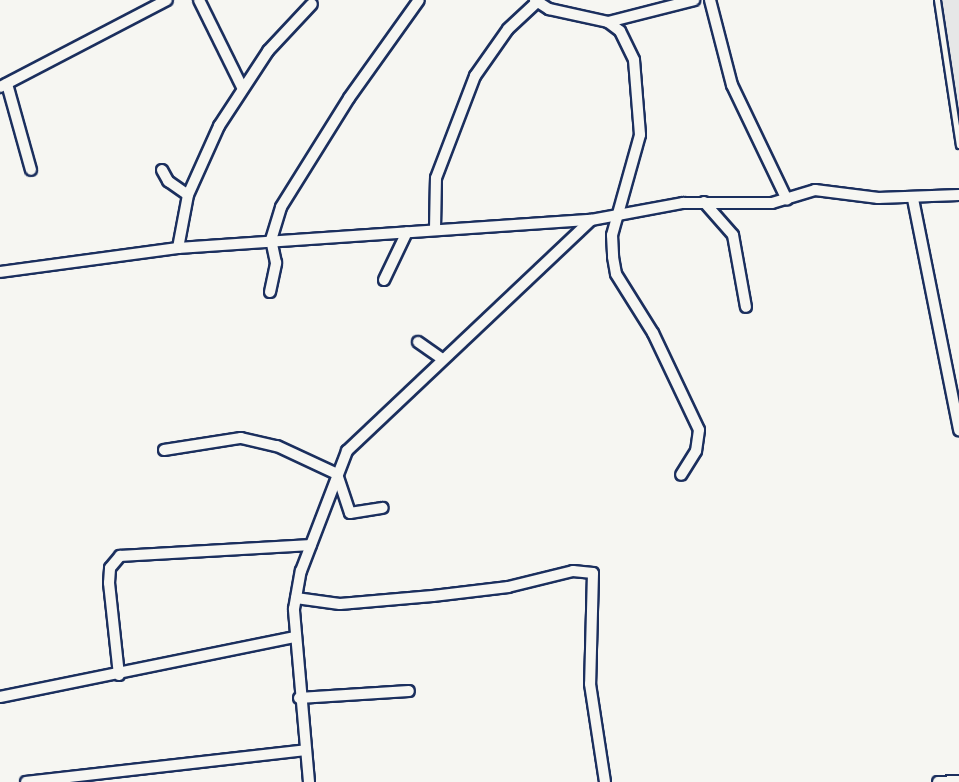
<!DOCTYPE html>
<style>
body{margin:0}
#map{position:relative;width:959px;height:782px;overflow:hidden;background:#f6f6f2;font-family:"Shantell Sans",sans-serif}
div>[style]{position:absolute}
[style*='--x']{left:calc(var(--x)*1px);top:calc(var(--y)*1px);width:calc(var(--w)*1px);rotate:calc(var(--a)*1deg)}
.built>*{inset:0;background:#e6e7e7}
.roads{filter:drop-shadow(2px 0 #1b2f5e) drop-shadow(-2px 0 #1b2f5e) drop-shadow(0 2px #1b2f5e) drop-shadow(0 -2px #1b2f5e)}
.service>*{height:5px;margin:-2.5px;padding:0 2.5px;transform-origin:2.5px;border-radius:2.5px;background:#f6f6f2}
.minor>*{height:10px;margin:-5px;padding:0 5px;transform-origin:5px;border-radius:5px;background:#f6f6f2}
span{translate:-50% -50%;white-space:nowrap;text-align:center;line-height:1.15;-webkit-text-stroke:8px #f6f6f2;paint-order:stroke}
</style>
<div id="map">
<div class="built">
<div style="clip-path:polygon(940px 0,959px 0,959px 132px,958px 132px)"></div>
</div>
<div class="roads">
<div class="service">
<div style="--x:937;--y:0;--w:147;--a:81.4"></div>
</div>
<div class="minor">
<div style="--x:199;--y:0;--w:97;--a:63.7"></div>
<div style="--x:535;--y:0;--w:17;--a:33"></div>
<div style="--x:549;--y:9;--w:60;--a:12.4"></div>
<div style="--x:608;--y:22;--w:15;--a:37"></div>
<div style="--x:620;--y:31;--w:32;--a:64"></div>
<div style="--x:634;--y:60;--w:75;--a:85.4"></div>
<div style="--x:640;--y:135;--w:104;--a:105.6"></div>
<div style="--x:612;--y:235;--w:22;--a:87"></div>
<div style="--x:613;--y:257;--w:17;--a:80"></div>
<div style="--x:616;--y:274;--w:70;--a:57.9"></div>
<div style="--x:653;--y:333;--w:107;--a:64.6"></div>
<div style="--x:699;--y:430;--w:21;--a:98"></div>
<div style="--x:696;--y:451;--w:28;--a:122"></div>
<div style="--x:710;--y:0;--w:88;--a:75.5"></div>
<div style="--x:732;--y:85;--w:127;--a:64.4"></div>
<div style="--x:608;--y:22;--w:89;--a:-14.3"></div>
<div style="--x:7;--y:84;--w:89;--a:74.4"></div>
<div style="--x:0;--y:87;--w:188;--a:-27.5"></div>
<div style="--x:162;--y:170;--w:13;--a:61"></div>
<div style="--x:168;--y:181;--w:24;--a:35"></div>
<div style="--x:913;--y:199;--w:236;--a:78.7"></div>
<div style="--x:704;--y:202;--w:44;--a:48.7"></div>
<div style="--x:733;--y:235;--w:73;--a:79.8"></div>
<div style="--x:435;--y:229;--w:51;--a:-88.9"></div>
<div style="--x:436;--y:178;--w:109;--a:-69.1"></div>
<div style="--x:475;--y:76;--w:57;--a:-54.9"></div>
<div style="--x:508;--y:29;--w:40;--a:-43"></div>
<div style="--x:178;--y:248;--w:54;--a:-79.3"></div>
<div style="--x:188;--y:195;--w:76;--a:-65.8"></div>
<div style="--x:219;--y:126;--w:90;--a:-56.8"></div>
<div style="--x:268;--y:51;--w:64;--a:-46.9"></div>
<div style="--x:0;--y:272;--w:180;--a:-7.7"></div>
<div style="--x:178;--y:248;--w:414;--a:-3.9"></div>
<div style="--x:591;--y:220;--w:94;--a:-10.5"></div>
<div style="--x:683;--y:203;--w:89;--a:0"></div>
<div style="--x:772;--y:203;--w:45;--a:-16.8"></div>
<div style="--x:815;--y:190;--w:64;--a:7.2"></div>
<div style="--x:878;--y:198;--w:81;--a:-2.1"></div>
<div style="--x:384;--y:280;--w:53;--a:-64.4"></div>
<div style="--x:270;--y:292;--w:30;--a:-78"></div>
<div style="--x:276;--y:263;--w:24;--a:-102"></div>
<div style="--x:271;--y:240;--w:34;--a:-73"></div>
<div style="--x:281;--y:207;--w:128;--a:-58"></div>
<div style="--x:349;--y:98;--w:120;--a:-54.5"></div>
<div style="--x:418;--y:342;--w:29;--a:35"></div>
<div style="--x:164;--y:450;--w:78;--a:-8.9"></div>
<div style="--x:241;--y:438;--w:37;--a:13"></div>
<div style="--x:277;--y:446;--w:66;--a:25"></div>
<div style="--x:337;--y:474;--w:41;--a:71.6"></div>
<div style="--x:350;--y:513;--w:33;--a:-9"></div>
<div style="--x:296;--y:598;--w:44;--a:7.8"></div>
<div style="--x:340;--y:604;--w:93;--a:-4.9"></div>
<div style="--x:433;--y:596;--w:76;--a:-6.8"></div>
<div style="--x:508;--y:587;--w:67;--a:-13.8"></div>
<div style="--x:573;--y:571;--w:20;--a:6"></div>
<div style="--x:593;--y:573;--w:111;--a:91.5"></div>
<div style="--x:590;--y:684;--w:99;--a:81.3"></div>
<div style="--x:119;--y:675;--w:93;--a:-96.2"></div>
<div style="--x:109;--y:583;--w:15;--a:-86"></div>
<div style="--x:110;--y:568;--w:16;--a:-50"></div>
<div style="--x:120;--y:556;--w:191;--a:-3.3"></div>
<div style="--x:0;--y:697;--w:300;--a:-11.5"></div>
<div style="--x:299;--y:698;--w:110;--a:-3.6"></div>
<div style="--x:26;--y:782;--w:281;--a:-6.5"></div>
<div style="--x:309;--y:782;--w:174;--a:-95"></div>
<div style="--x:294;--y:609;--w:39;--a:-80"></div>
<div style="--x:301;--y:571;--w:129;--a:-69"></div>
<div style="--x:347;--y:451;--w:336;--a:-43.4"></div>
<div style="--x:938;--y:782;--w:21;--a:-3"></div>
</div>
</div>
</div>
